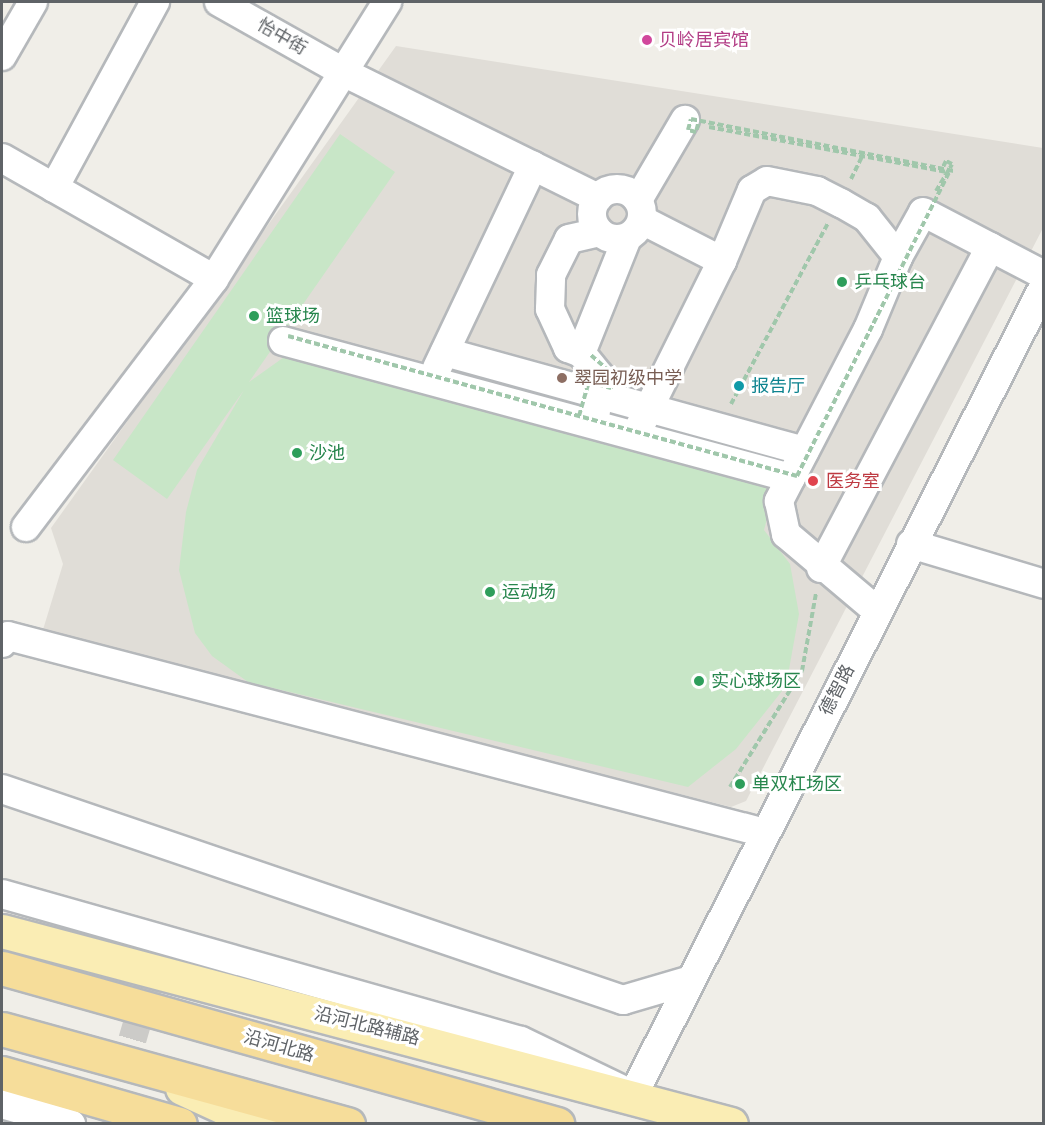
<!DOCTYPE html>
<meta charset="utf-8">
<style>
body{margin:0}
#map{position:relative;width:1045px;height:1125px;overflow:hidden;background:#f0eee8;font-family:"PT Sans Narrow","Noto Sans SC",sans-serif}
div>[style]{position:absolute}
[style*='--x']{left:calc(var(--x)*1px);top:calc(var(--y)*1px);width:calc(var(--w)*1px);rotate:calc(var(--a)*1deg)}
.education>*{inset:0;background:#e0ddd7}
.green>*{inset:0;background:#c8e6c7}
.minor-tunnel>*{height:28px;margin-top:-14px;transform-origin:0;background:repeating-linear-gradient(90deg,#cccbc8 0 28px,transparent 0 42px)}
.path>*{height:4px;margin-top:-2px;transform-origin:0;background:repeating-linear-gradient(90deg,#a0c7ab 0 6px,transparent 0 9px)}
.roads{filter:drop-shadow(2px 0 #b5b8bb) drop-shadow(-2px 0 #b5b8bb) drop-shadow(0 2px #b5b8bb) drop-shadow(0 -2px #b5b8bb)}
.minor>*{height:28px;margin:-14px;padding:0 14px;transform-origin:14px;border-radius:14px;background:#fff}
.minor>.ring{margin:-14px;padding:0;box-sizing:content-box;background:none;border:28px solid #fff;border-radius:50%}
.major>*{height:33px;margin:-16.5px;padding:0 16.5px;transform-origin:16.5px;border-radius:16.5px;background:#faedb4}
.highway>*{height:33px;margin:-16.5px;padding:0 16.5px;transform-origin:16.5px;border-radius:16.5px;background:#f6dd9a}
.path-bridge>*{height:4px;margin-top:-2px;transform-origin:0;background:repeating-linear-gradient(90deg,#a0c7ab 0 6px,transparent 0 9px)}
.dots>*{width:16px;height:16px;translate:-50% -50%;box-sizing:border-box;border:3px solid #fff;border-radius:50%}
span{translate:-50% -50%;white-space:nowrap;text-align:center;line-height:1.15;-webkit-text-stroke:6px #fff;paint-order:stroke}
.street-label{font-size:18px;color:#5f6367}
.hotel-label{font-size:18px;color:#b23c85}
.left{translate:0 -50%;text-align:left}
.leisure-label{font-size:18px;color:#27864d}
.education-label{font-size:18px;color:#785e54}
.culture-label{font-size:18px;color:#0d838f}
.health-label{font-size:18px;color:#be3a42}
.frame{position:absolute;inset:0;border:3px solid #5f6367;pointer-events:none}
</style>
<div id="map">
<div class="education">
<div style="clip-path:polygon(396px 46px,1043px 148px,1043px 228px,746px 801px,731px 807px,42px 633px,63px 564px,51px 528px)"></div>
</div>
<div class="green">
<div style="clip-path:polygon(340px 134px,395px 172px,249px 382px,287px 355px,777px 481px,764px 530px,790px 564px,799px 614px,786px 686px,736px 749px,688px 787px,248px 682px,212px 656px,195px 633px,179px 570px,186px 512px,197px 470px,244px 390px,167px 499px,113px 460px)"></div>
</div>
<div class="minor-tunnel">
<div style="--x:109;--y:1120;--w:169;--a:-73.8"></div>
</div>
<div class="path">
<div style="--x:709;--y:127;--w:242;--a:10.7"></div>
<div style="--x:851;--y:179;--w:25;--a:-64"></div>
<div style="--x:936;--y:191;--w:31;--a:-59"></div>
<div style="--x:952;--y:164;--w:7;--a:-153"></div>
<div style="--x:946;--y:161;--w:9;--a:117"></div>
<div style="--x:731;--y:404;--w:205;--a:-61.8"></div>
<div style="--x:730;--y:787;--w:137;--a:-58.2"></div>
<div style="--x:802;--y:671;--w:79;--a:-79.8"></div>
</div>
<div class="roads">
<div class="minor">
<div style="--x:219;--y:2;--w:145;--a:29.4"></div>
<div style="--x:345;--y:73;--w:282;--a:26.3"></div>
<div style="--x:2;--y:56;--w:62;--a:-60.1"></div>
<div style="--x:2;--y:158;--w:244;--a:29.7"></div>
<div style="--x:214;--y:279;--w:327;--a:-58"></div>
<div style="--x:54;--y:188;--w:212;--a:-61.5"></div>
<div class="ring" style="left:592px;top:189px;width:22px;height:22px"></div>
<div style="--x:638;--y:200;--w:93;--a:-59.6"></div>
<div style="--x:642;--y:220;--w:90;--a:27.1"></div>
<div style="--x:722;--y:261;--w:77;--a:-67.1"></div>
<div style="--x:752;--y:190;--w:17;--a:-31"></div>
<div style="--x:767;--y:181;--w:51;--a:11.3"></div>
<div style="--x:817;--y:191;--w:27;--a:27"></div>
<div style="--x:841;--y:203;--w:30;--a:30"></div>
<div style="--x:867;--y:218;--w:50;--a:51.5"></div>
<div style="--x:898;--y:257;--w:78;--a:112.6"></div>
<div style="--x:868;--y:329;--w:194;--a:117.4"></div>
<div style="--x:779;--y:501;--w:34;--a:78"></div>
<div style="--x:786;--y:534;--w:119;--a:40.2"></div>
<div style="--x:898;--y:257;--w:51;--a:-60.9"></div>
<div style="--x:923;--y:212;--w:136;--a:27.5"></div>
<div style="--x:283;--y:341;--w:526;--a:15.09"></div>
<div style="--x:445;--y:352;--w:373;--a:15.4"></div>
<div style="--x:581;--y:353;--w:124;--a:-68.2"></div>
<div style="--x:437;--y:368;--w:224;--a:-64.6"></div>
<div style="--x:596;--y:411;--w:36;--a:-85"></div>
<div style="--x:599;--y:375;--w:28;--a:-129"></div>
<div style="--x:581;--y:353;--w:14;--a:-159"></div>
<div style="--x:568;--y:348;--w:43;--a:-114.8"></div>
<div style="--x:550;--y:309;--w:34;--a:-88"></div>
<div style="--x:551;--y:275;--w:40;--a:-63.4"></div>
<div style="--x:569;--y:239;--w:31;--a:-13"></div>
<div style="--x:640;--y:426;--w:184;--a:-63.6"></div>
<div style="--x:26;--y:527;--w:311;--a:-52.8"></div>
<div style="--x:911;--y:544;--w:139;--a:16.7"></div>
<div style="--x:821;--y:568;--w:363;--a:-62.2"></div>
<div style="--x:2;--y:643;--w:9;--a:-49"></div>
<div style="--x:8;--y:636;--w:782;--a:14.59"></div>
<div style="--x:2;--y:789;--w:656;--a:18.77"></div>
<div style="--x:623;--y:1000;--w:71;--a:-16.4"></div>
<div style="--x:2;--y:894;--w:539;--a:15.81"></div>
<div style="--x:521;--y:1041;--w:124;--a:25.7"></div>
<div style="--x:633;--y:1095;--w:907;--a:-63.07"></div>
<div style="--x:2;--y:1104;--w:72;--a:16.2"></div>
</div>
<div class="major">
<div style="--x:2;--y:931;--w:754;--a:14.83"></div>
<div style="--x:182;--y:1088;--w:86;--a:24.8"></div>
</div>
<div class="highway">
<div style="--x:2;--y:968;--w:577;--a:15.7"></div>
<div style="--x:2;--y:1029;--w:359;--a:15.4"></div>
<div style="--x:2;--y:1073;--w:185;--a:16"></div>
</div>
</div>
<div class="path-bridge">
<div style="--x:698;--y:124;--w:8;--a:104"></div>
<div style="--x:696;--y:132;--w:8;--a:-166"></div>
<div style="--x:688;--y:130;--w:11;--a:-75"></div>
<div style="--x:691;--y:119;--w:268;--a:11.2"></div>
<div style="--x:288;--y:336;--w:528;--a:15.38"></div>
<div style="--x:797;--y:476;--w:342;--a:-63.4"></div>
<div style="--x:579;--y:416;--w:35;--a:-74"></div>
<div style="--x:589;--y:382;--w:23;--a:15"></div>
<div style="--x:611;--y:388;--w:12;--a:-66"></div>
<div style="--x:616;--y:377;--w:33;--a:-139"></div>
</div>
<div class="dots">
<div style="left:647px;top:40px;background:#d1479c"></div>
<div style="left:842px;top:282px;background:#2e9e5b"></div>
<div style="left:254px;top:316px;background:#2e9e5b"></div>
<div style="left:562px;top:378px;background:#8d6e63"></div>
<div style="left:739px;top:386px;background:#0f9aa8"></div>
<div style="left:297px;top:453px;background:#2e9e5b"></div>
<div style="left:813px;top:481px;background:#e0444e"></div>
<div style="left:490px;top:592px;background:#2e9e5b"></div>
<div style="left:699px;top:681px;background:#2e9e5b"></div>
<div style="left:740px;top:784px;background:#2e9e5b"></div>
</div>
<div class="street-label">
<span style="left:282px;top:37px;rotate:30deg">怡中街</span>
<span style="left:837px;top:690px;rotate:-63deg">德智路</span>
<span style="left:367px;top:1026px;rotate:14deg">沿河北路辅路</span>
<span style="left:279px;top:1046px;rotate:16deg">沿河北路</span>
</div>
<div class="hotel-label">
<span class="left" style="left:659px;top:40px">贝岭居宾馆</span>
</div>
<div class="leisure-label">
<span class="left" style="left:854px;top:282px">乒乓球台</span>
<span class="left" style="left:266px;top:316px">篮球场</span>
<span class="left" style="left:309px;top:453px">沙池</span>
<span class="left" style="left:502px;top:592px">运动场</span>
<span class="left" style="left:711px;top:681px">实心球场区</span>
<span class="left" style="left:752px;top:784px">单双杠场区</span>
</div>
<div class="education-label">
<span class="left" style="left:574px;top:378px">翠园初级中学</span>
</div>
<div class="culture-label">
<span class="left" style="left:751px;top:386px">报告厅</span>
</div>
<div class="health-label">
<span class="left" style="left:826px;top:481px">医务室</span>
</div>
<div class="frame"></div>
</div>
